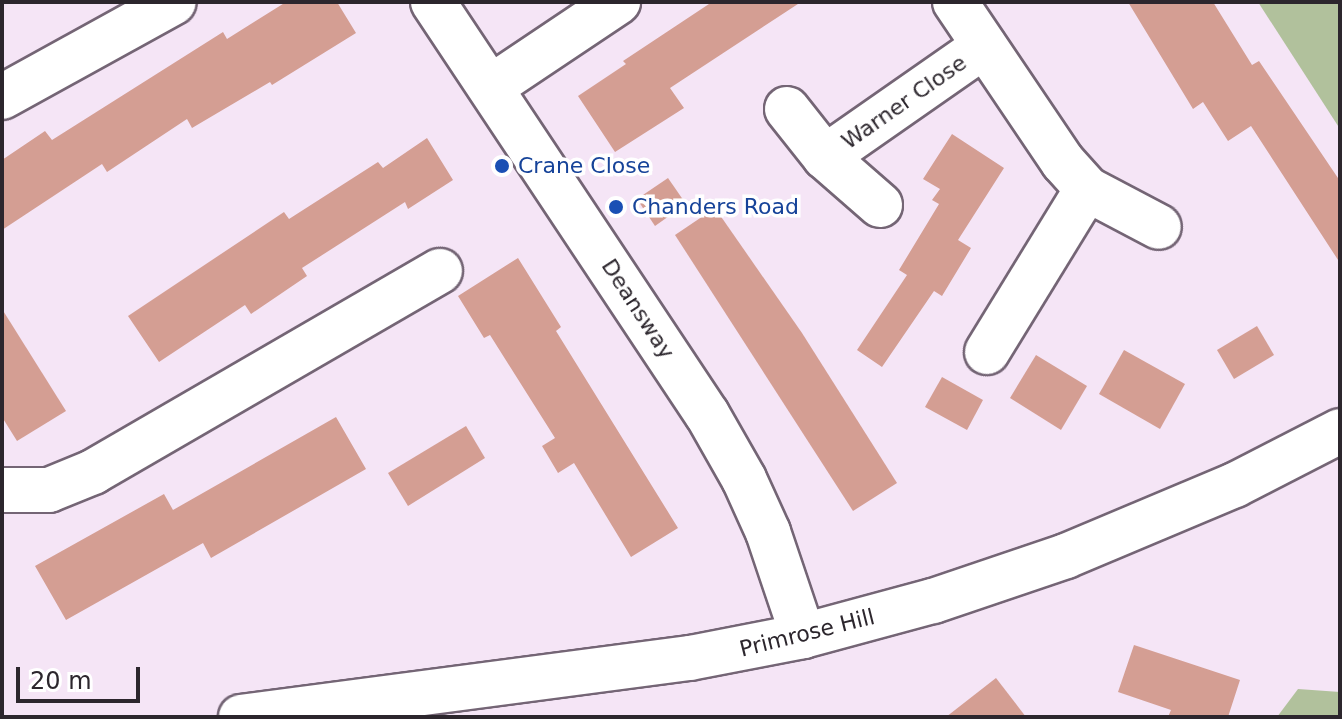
<!DOCTYPE html>
<style>
body{margin:0}
#map{position:relative;width:1342px;height:719px;overflow:hidden;background:#f5e5f6;font-family:"DejaVu Sans",sans-serif}
div>[style]{position:absolute}
[style*='--x']{left:calc(var(--x)*1px);top:calc(var(--y)*1px);width:calc(var(--w)*1px);rotate:calc(var(--a)*1deg)}
.green>*{inset:0;background:#b1c19c}
.building>*{inset:0;background:#d49e93}
.roads{filter:drop-shadow(2px 0 #746575) drop-shadow(-2px 0 #746575) drop-shadow(0 2px #746575) drop-shadow(0 -2px #746575)}
.minor>*{height:44px;margin:-22px;padding:0 22px;transform-origin:22px;border-radius:22px;background:#fff}
.tertiary>*{height:44px;margin:-22px;padding:0 22px;transform-origin:22px;border-radius:22px;background:#fff}
.dots>*{width:22px;height:22px;translate:-50% -50%;box-sizing:border-box;border:4px solid #fff;border-radius:50%}
span{translate:-50% -50%;white-space:nowrap;text-align:center;line-height:1.15;-webkit-text-stroke:7px #fff;paint-order:stroke}
.street-label{font-size:22px;color:#2c262d}
.transit-label{font-size:22px;color:#164399}
.left{translate:0 -50%;text-align:left}
.frame{position:absolute;inset:0;border:4px solid #2c262d;pointer-events:none}
.scale{position:absolute;left:16px;top:667px;width:124px;height:36px;box-sizing:border-box;border:4px solid #2c262d;border-top:0;padding-left:10px;font-size:24px;line-height:28px;white-space:nowrap;color:#2c262d;-webkit-text-stroke:6px #fff;paint-order:stroke}
</style>
<div id="map">
<div class="green">
<div style="clip-path:polygon(1258px 2px,1340px 2px,1340px 129px)"></div>
<div style="clip-path:polygon(1298px 689px,1340px 692px,1340px 717px,1277px 717px)"></div>
</div>
<div class="building">
<div style="clip-path:polygon(286px 2px,337px 2px,356px 33px,272px 85px,270px 82px,192px 128px,187px 119px,107px 172px,102px 164px,2px 230px,2px 160px,45px 131px,52px 140px,223px 32px,227px 39px)"></div>
<div style="clip-path:polygon(712px 2px,801px 2px,670px 88px,684px 108px,615px 152px,578px 96px,626px 64px,623px 61px)"></div>
<div style="clip-path:polygon(1128px 2px,1213px 2px,1252px 65px,1259px 61px,1340px 181px,1340px 263px,1251px 126px,1228px 141px,1203px 102px,1193px 109px)"></div>
<div style="clip-path:polygon(952px 134px,1004px 168px,958px 240px,971px 248px,942px 296px,934px 291px,882px 367px,857px 350px,907px 275px,899px 270px,939px 204px,932px 200px,940px 189px,923px 179px)"></div>
<div style="clip-path:polygon(427px 138px,453px 180px,408px 209px,405px 202px,302px 268px,307px 276px,251px 314px,245px 305px,159px 362px,128px 316px,284px 212px,289px 219px,378px 162px,383px 168px)"></div>
<div style="clip-path:polygon(668px 178px,686px 204px,655px 226px,637px 199px)"></div>
<div style="clip-path:polygon(715px 208px,802px 333px,897px 483px,853px 511px,675px 235px)"></div>
<div style="clip-path:polygon(518px 258px,561px 327px,556px 331px,678px 528px,631px 557px,574px 463px,558px 473px,542px 446px,555px 438px,490px 335px,484px 338px,458px 296px)"></div>
<div style="clip-path:polygon(2px 309px,66px 411px,17px 441px,2px 417px)"></div>
<div style="clip-path:polygon(1257px 326px,1274px 355px,1234px 379px,1217px 350px)"></div>
<div style="clip-path:polygon(1124px 350px,1185px 384px,1160px 429px,1099px 394px)"></div>
<div style="clip-path:polygon(1036px 355px,1087px 386px,1061px 430px,1010px 398px)"></div>
<div style="clip-path:polygon(942px 377px,983px 400px,967px 430px,925px 407px)"></div>
<div style="clip-path:polygon(336px 417px,366px 469px,211px 558px,203px 543px,66px 620px,35px 566px,164px 494px,173px 510px)"></div>
<div style="clip-path:polygon(466px 426px,485px 458px,408px 506px,388px 473px)"></div>
<div style="clip-path:polygon(1134px 645px,1240px 680px,1228px 717px,1168px 717px,1171px 710px,1118px 692px)"></div>
<div style="clip-path:polygon(996px 678px,1026px 717px,946px 717px)"></div>
</div>
<div class="roads">
<div class="minor">
<div style="--x:433;--y:2;--w:495;--a:56.4"></div>
<div style="--x:707;--y:414;--w:75;--a:60.4"></div>
<div style="--x:744;--y:479;--w:58;--a:65.6"></div>
<div style="--x:768;--y:532;--w:110;--a:71.4"></div>
<div style="--x:955;--y:2;--w:193;--a:56"></div>
<div style="--x:1063;--y:162;--w:36;--a:48"></div>
<div style="--x:1087;--y:189;--w:81;--a:27.8"></div>
<div style="--x:491;--y:87;--w:153;--a:-33.8"></div>
<div style="--x:2;--y:97;--w:196;--a:-28.9"></div>
<div style="--x:787;--y:109;--w:61;--a:51.6"></div>
<div style="--x:825;--y:157;--w:73;--a:41.1"></div>
<div style="--x:825;--y:157;--w:194;--a:-34.9"></div>
<div style="--x:987;--y:352;--w:191;--a:-58.5"></div>
<div style="--x:2;--y:490;--w:47;--a:0"></div>
<div style="--x:49;--y:490;--w:48;--a:-22.2"></div>
<div style="--x:93;--y:472;--w:401;--a:-30.1"></div>
</div>
<div class="tertiary">
<div style="--x:241;--y:717;--w:453;--a:-7.5"></div>
<div style="--x:690;--y:658;--w:115;--a:-11"></div>
<div style="--x:803;--y:636;--w:135;--a:-15.1"></div>
<div style="--x:933;--y:601;--w:140;--a:-18.7"></div>
<div style="--x:1066;--y:556;--w:183;--a:-22.8"></div>
<div style="--x:1235;--y:485;--w:118;--a:-27.2"></div>
</div>
</div>
<div class="dots">
<div style="left:502px;top:166px;background:#1a4fb4"></div>
<div style="left:616px;top:207px;background:#1a4fb4"></div>
</div>
<div class="street-label">
<span style="left:904px;top:102px;rotate:-35deg">Warner Close</span>
<span style="left:638px;top:309px;rotate:57deg">Deansway</span>
<span style="left:807px;top:633px;rotate:-14deg">Primrose Hill</span>
</div>
<div class="transit-label">
<span class="left" style="left:518px;top:166px">Crane Close</span>
<span class="left" style="left:632px;top:207px">Chanders Road</span>
</div>
<div class="frame"></div>
<div class="scale">20 m</div>
</div>
